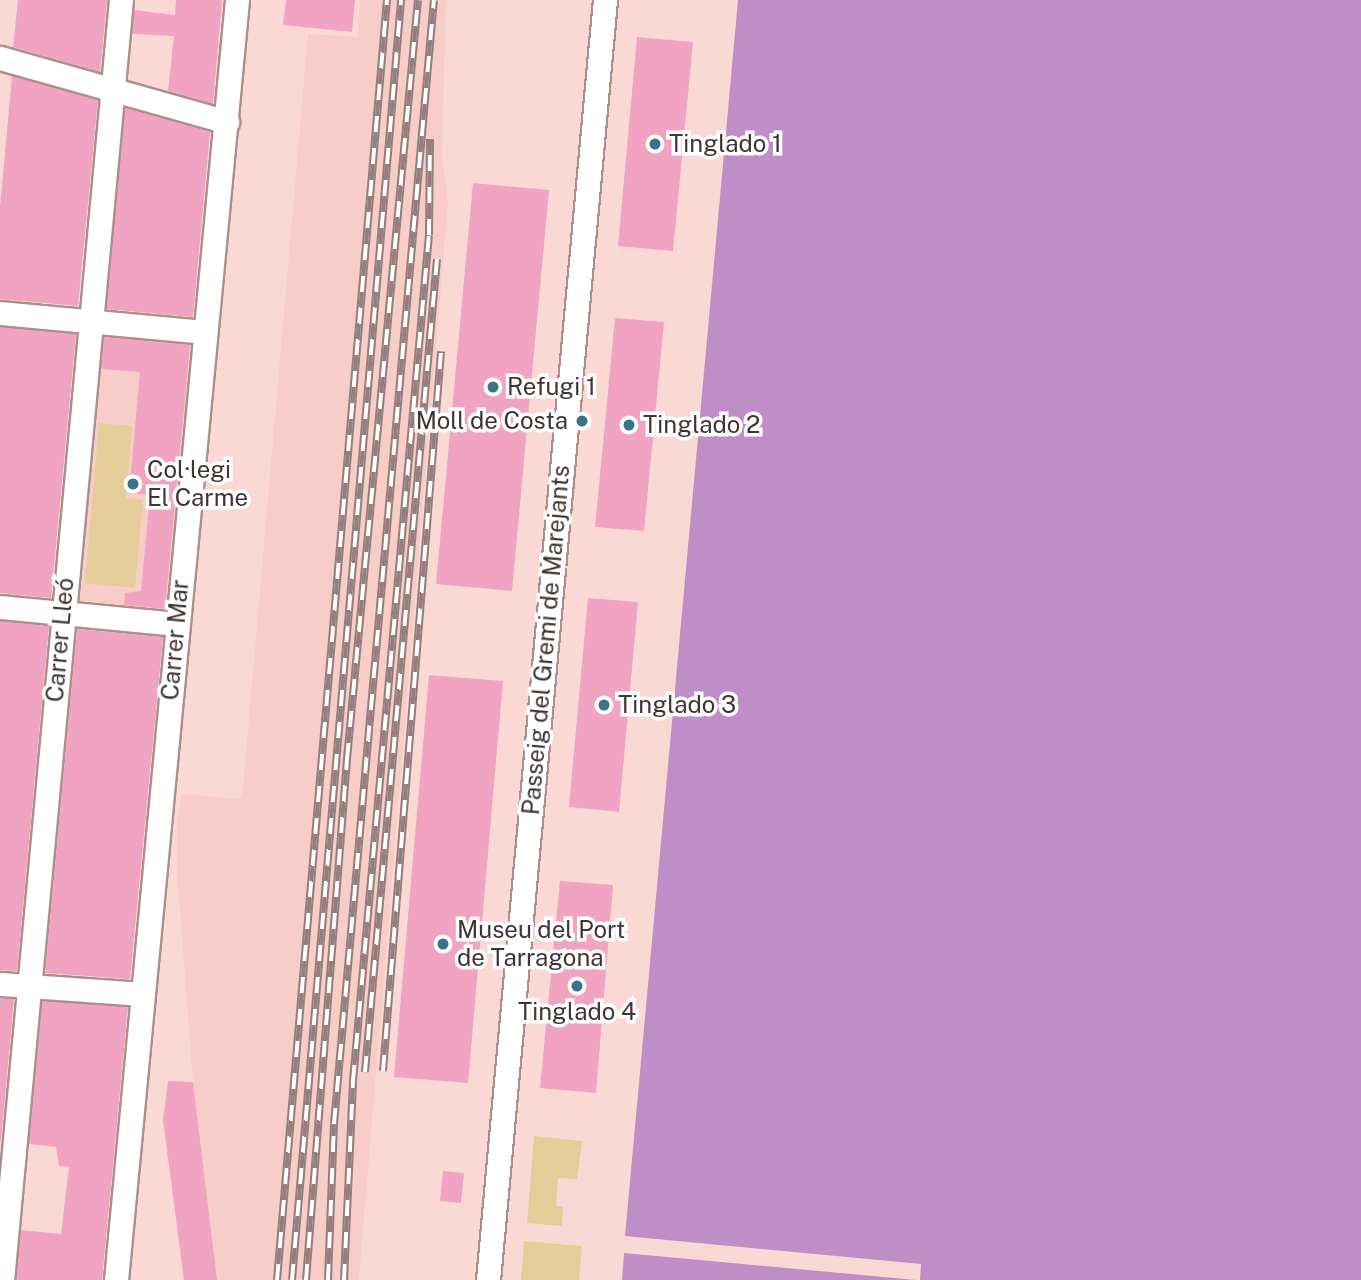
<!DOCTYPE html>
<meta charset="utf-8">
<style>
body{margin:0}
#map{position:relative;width:1361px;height:1280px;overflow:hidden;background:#fad9d5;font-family:"Public Sans",sans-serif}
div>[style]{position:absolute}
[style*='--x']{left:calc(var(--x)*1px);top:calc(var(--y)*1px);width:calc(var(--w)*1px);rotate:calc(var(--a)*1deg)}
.built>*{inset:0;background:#f7cdc8}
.green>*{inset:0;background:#e4cd98}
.water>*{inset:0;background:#c08ec6}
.building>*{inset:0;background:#f0a4c2}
.roads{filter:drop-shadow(2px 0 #ad8e8b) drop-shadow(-2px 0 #ad8e8b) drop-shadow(0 2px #ad8e8b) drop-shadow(0 -2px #ad8e8b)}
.minor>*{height:23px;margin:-11.5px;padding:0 11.5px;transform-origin:11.5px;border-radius:11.5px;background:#fff}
.rail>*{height:8px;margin-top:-4px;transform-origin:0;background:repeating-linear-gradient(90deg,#fff 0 16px,#957f7d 0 32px);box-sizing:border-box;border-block:2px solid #957f7d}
.dots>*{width:19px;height:19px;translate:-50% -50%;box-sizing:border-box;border:4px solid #fff;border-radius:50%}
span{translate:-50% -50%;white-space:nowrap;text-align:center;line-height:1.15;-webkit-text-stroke:7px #fff;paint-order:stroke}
.poi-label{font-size:24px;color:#413433}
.left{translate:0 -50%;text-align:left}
.right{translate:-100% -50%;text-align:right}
.street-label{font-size:24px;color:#413433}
</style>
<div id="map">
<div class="built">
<div style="clip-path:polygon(360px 0,446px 0,442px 154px,448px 202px,359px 1280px,217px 1280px,193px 1082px,178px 884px,178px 815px,182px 794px,242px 799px,308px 34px,357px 37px)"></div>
<div style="clip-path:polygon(100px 334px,192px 343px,168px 609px,76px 600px)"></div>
</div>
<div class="green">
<div style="clip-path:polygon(99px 423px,132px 426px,126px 498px,143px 500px,135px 588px,85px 583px)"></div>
<div style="clip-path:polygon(534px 1136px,582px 1141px,577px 1179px,558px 1178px,556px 1206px,563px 1207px,562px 1226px,527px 1223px)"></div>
<div style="clip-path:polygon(524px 1241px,582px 1246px,579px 1280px,521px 1280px)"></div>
</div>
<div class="water">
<div style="clip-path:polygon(738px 0,1361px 0,1361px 1280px,920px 1280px,921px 1264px,625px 1236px)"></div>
<div style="clip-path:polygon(624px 1253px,916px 1280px,622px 1280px)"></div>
</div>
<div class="building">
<div style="clip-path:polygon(18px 0,107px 0,100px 72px,13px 47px)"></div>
<div style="clip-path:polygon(176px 0,222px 0,213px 104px,168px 91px,174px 36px,132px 34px,134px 10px,175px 15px)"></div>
<div style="clip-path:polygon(286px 0,355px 0,352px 32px,283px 25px)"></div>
<div style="clip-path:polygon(637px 37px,693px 42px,673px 251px,618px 246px)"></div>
<div style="clip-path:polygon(12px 76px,98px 100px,78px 306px,0 299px,0 207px)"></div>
<div style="clip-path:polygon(125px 108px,210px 132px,193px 317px,106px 309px)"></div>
<div style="clip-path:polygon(473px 183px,549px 190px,512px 591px,436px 584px)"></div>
<div style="clip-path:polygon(615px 318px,664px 322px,644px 531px,595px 527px)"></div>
<div style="clip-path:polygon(0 327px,76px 334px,51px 598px,0 593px)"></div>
<div style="clip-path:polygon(104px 337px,190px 345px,165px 609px,124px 605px,125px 593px,141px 591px,150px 495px,129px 493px,140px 372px,101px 369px)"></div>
<div style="clip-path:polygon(588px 598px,638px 602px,619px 812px,569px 807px)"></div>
<div style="clip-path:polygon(0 621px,49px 626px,17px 971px,0 970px)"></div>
<div style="clip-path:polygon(77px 629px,163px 637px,130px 979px,45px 973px)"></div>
<div style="clip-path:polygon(429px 675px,503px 681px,468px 1083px,394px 1077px)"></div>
<div style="clip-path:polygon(560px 881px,613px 885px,596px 1093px,540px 1088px)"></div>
<div style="clip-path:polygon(0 998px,14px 999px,1px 1141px,0 1141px)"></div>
<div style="clip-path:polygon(42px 1001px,128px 1007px,102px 1280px,16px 1280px,21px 1230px,61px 1234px,69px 1167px,59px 1166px,56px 1147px,29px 1144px)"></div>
<div style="clip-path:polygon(168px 1081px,193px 1082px,217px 1280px,184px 1280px,163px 1120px)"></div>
<div style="clip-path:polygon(443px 1171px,464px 1173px,461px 1203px,440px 1201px)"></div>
</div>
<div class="roads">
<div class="minor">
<div style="--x:0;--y:58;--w:236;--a:15.7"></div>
<div style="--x:0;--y:313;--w:204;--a:5.3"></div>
<div style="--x:0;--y:607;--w:177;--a:5.5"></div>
<div style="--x:0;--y:984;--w:142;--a:4"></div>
<div style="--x:2;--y:1280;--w:1286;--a:-84.69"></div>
<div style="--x:116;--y:1280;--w:1286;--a:-84.6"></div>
<div style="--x:488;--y:1280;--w:1285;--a:-84.78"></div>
</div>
</div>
<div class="rail">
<div style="--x:383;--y:1071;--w:722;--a:-85.39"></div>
<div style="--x:365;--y:1072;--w:816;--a:-84.94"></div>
<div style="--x:277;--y:1280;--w:1285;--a:-85.09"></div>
<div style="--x:292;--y:1280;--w:1285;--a:-85.13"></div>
<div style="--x:306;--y:1280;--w:523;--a:-85.5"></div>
<div style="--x:347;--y:759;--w:762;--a:-84.66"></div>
<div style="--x:328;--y:1280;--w:156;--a:-87.8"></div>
<div style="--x:334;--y:1124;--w:1128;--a:-84.92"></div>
<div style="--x:344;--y:1280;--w:199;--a:-87.4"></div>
<div style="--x:353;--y:1081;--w:849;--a:-84.87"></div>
<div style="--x:429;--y:235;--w:96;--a:-89.4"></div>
</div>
<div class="dots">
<div style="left:655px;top:144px;background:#3b738d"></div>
<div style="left:493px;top:387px;background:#3b738d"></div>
<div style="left:582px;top:421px;background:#3b738d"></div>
<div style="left:629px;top:425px;background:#3b738d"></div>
<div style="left:133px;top:484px;background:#3b738d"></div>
<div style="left:604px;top:705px;background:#3b738d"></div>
<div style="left:443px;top:944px;background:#3b738d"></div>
<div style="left:577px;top:986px;background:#3b738d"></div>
</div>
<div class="poi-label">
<span class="left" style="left:669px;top:144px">Tinglado 1</span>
<span class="left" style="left:507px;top:387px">Refugi 1</span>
<span class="right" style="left:568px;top:421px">Moll de Costa</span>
<span class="left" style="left:643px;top:425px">Tinglado 2</span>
<span class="left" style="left:147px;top:484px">Col·legi<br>El Carme</span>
<span class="left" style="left:618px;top:705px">Tinglado 3</span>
<span class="left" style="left:457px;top:944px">Museu del Port<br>de Tarragona</span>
<span style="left:577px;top:1012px">Tinglado 4</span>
</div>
<div class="street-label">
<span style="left:60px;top:640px;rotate:-85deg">Carrer Lleó</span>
<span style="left:175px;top:640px;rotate:-85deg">Carrer Mar</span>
<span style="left:546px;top:640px;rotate:-85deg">Passeig del Gremi de Marejants</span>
</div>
</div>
